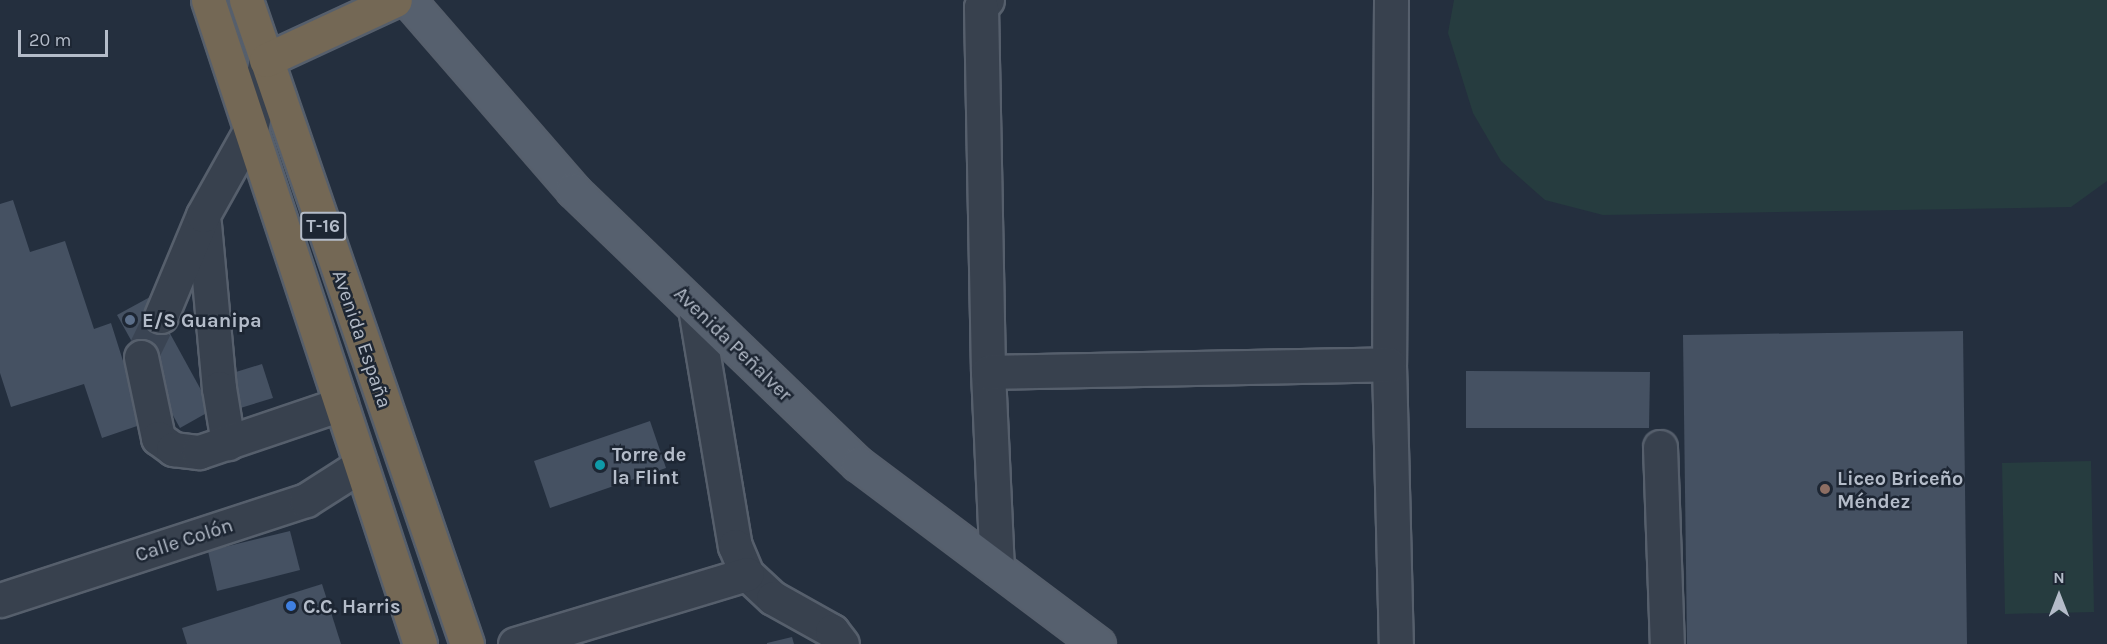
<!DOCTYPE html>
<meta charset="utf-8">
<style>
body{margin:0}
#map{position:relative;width:2107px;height:644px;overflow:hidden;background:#242f3e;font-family:Karla,sans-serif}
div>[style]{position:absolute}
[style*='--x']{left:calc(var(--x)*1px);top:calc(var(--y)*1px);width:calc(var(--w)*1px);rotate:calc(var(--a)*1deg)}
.green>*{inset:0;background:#263c3f}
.building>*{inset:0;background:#455162}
.minor-tunnel>*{height:33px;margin-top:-16.5px;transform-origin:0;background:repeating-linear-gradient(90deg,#3a4453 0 33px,transparent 0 49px)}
.roads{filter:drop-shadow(2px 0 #565f6c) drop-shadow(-2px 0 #565f6c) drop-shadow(0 2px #565f6c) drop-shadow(0 -2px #565f6c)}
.minor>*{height:33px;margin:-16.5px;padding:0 16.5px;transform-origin:16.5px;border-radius:16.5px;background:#38414e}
.major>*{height:33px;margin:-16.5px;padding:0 16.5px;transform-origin:16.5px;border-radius:16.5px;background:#56606e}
.highway>*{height:33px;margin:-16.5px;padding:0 16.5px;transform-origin:16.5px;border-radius:16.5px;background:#746855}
.dots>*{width:16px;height:16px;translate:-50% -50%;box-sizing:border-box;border:3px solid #1d2633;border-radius:50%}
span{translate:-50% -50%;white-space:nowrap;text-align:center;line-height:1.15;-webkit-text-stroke:5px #1d2633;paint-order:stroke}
.shield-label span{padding:2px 4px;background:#1d2633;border:2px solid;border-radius:4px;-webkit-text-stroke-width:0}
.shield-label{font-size:18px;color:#b4bcc9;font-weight:700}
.poi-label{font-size:20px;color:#b4bcc9;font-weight:700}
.left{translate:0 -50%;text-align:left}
.street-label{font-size:20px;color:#b4bcc9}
.north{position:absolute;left:2029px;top:566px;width:60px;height:60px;-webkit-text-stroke:4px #1d2633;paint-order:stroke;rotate:0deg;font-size:16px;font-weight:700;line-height:24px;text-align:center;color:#b4bcc9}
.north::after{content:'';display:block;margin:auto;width:21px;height:27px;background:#b4bcc9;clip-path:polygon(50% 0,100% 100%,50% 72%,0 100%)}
.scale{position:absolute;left:18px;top:30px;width:90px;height:27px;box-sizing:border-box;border:3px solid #b4bcc9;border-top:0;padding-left:8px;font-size:18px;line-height:21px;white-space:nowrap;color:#b4bcc9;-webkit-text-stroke:4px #1d2633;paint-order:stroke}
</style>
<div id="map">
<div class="green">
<div style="clip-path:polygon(1454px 0,2107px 0,2107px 181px,2071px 207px,1603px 215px,1545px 200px,1501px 161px,1473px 113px,1448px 33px)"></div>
<div style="clip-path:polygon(2091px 461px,2094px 612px,2005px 614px,2002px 463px)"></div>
</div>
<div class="building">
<div style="clip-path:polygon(13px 200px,30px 252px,65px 241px,94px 329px,111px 323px,143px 424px,102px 438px,84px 384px,11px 407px,0 373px,0 204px)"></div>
<div style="clip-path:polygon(150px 297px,212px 410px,180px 428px,117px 315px)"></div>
<div style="clip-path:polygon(1963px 331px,1967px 644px,1687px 644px,1683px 335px)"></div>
<div style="clip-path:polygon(262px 364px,273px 398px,234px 410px,223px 376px)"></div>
<div style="clip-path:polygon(1466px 371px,1650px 372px,1649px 428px,1466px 428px)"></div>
<div style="clip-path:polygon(650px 421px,666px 468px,550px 508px,534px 461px)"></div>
<div style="clip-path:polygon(290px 531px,300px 570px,217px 591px,208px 551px)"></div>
<div style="clip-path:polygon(322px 584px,341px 644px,187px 644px,182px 628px)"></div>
<div style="clip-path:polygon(792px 637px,794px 644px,767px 644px,767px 643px)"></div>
</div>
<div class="minor-tunnel">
<div style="--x:141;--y:357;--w:46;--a:-64"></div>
</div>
<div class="roads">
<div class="minor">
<div style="--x:987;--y:0;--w:9;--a:131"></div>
<div style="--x:981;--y:7;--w:365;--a:88.9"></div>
<div style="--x:988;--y:372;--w:196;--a:87.4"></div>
<div style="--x:1391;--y:0;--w:364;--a:90.3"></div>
<div style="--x:1389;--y:364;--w:280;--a:88.6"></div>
<div style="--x:204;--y:224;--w:165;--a:84.8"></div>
<div style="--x:219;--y:388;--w:56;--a:80.7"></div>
<div style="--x:695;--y:308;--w:241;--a:80.5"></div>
<div style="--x:735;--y:546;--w:30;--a:67"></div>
<div style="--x:747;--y:574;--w:35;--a:43"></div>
<div style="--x:773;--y:598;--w:68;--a:29.2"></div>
<div style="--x:832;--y:631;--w:16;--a:52"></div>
<div style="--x:161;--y:316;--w:109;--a:-67.4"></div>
<div style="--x:203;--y:215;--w:98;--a:-60.8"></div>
<div style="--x:251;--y:129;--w:71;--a:-77.7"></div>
<div style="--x:141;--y:357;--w:83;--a:78.1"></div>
<div style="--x:158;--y:438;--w:19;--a:36"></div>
<div style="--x:173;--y:449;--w:26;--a:7"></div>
<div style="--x:199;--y:452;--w:150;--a:-18.7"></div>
<div style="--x:988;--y:372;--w:401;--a:-1.1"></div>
<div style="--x:1660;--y:447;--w:197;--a:88"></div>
<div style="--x:0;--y:600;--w:322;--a:-18.1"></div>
<div style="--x:306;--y:500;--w:65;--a:-32.5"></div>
<div style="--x:515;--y:644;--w:242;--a:-16.8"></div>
</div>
<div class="major">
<div style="--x:408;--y:0;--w:252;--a:49"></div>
<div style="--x:573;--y:190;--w:395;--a:43.9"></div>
<div style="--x:858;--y:464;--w:300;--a:36.9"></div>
</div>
<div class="highway">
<div style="--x:208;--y:0;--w:678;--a:71.78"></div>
<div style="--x:246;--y:0;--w:681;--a:71.06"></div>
<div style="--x:266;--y:60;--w:142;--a:-24.9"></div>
</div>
</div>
<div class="dots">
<div style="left:130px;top:320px;background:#5c6f8a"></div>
<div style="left:600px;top:465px;background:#0f9aa8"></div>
<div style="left:1825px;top:489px;background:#8d6e63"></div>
<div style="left:291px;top:606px;background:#3f7fe0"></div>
</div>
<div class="shield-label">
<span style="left:323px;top:226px">T-16</span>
</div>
<div class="poi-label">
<span class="left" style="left:142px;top:320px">E/S Guanipa</span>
<span class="left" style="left:612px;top:466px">Torre de<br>la Flint</span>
<span class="left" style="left:1837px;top:490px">Liceo Briceño<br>Méndez</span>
<span class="left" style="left:303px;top:606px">C.C. Harris</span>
</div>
<div class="street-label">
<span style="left:362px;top:339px;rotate:71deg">Avenida España</span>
<span style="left:733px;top:344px;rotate:44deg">Avenida Peñalver</span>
<span style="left:184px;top:540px;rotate:-18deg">Calle Colón</span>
</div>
<div class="north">N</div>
<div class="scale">20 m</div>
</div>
